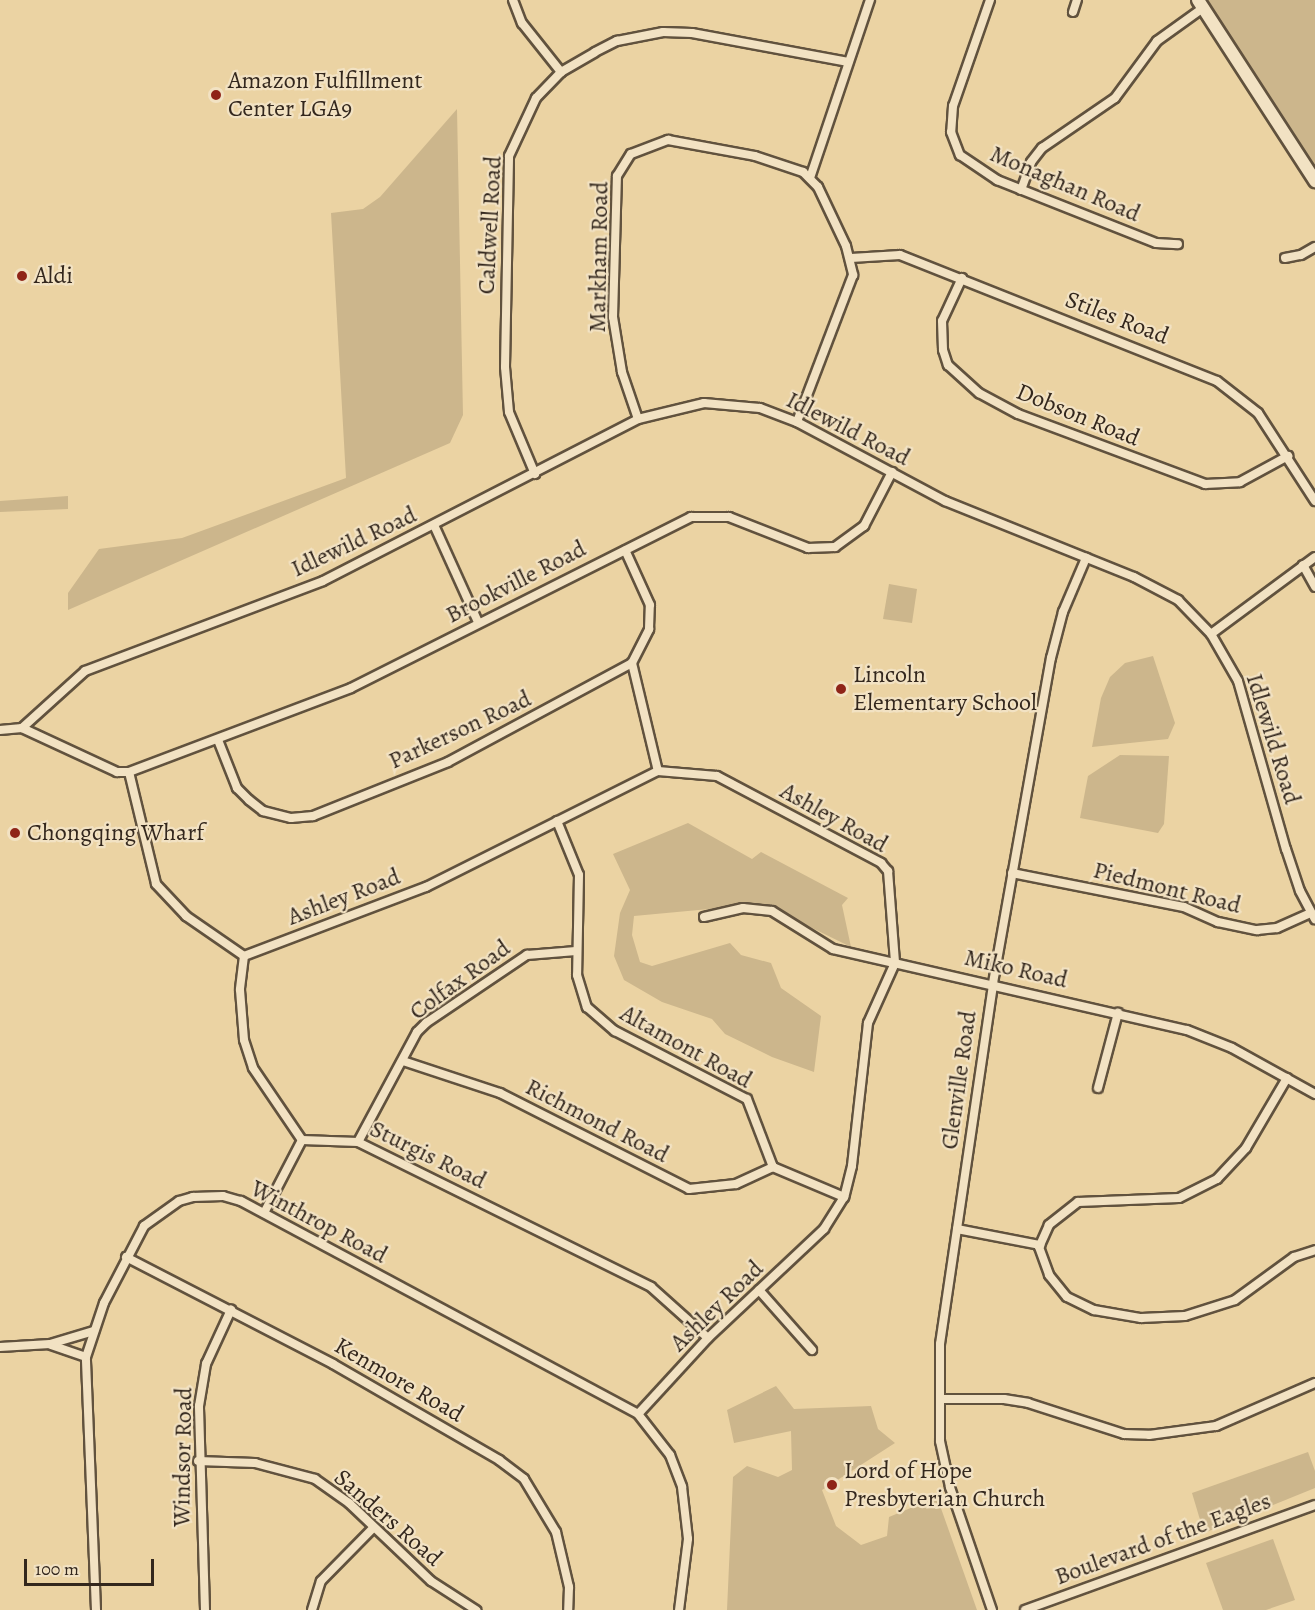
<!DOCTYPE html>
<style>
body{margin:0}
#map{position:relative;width:1315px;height:1610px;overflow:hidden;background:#ebd3a3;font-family:Alegreya,serif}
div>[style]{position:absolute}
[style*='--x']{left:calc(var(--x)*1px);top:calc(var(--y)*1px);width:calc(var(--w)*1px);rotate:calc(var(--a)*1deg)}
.green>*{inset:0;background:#ccb68c}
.roads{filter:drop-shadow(2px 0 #61523e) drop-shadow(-2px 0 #61523e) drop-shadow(0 2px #61523e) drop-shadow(0 -2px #61523e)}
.street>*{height:8px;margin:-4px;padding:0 4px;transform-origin:4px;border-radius:4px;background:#f2e2c3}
.secondary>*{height:12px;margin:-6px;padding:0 6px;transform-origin:6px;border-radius:6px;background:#f2e2c3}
.dots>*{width:16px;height:16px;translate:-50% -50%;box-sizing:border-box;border:3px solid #f2e2c3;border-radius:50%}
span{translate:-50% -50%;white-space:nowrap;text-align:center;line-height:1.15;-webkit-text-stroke:4.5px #f2e2c3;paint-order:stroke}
.poi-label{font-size:24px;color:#33271d}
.left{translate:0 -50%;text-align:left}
.street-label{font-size:24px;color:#33271d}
.scale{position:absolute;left:24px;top:1559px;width:130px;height:27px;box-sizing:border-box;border:3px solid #33271d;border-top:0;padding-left:8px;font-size:18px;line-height:21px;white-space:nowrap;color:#33271d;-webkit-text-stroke:4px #f2e2c3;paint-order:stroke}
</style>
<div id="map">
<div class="green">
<div style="clip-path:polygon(1208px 0,1315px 0,1315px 170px,1308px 161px)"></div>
<div style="clip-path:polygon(457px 109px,463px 415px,450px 443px,68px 610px,68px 593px,99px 549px,182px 538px,346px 478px,331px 213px,363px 209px,380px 197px)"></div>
<div style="clip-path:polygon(68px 496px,68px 509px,0 512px,0 501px)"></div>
<div style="clip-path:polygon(889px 584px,917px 589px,912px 623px,883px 619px)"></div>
<div style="clip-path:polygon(1153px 656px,1175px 723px,1168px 739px,1092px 747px,1101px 698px,1110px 677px,1125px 663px)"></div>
<div style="clip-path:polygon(1120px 755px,1169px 756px,1164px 824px,1158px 833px,1080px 818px,1088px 776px)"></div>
<div style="clip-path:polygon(688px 823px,752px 859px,761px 852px,848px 898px,842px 905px,851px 947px,763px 904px,634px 916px,632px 935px,640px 962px,652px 966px,730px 943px,741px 955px,771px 963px,781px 988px,821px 1016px,814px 1072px,772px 1057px,725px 1034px,712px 1019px,662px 1002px,624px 980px,614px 956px,620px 913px,630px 890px,613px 854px)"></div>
<div style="clip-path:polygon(776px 1386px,794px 1409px,871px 1406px,878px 1429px,895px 1443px,822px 1490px,836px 1526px,861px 1545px,887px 1536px,889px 1517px,937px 1497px,977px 1610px,727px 1610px,733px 1477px,747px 1466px,778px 1477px,792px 1470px,791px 1431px,734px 1443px,727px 1410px)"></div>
<div style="clip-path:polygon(1308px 1452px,1315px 1471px,1315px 1488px,1204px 1533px,1192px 1493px)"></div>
<div style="clip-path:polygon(1273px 1539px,1295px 1600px,1266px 1610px,1223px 1610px,1206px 1563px)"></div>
</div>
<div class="roads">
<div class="street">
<div style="--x:513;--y:0;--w:25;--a:69"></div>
<div style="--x:522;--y:23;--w:63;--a:51.5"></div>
<div style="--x:990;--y:0;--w:112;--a:109.2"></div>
<div style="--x:953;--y:106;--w:26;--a:94"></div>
<div style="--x:951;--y:132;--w:25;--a:69"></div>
<div style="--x:960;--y:155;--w:45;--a:34"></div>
<div style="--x:997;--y:180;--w:171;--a:21.6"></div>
<div style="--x:1156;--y:243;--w:22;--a:3"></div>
<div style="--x:1073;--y:12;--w:13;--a:-72"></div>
<div style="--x:810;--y:178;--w:188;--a:-71.4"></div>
<div style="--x:1021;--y:190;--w:30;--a:-70"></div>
<div style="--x:1031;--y:162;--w:18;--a:-52"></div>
<div style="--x:1042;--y:148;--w:88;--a:-34.4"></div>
<div style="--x:1115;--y:98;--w:71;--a:-53.6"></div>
<div style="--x:1157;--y:41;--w:57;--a:-35.7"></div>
<div style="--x:851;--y:258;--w:49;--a:-3.5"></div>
<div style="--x:900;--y:255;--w:341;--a:21.7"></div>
<div style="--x:1217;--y:381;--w:52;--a:38"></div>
<div style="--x:1258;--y:413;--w:105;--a:57.1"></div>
<div style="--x:1285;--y:258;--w:16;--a:-11"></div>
<div style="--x:1301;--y:255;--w:16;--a:-30"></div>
<div style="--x:962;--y:278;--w:47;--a:114.9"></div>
<div style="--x:942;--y:321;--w:29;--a:88"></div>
<div style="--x:943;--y:350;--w:16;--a:72"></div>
<div style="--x:948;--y:365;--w:42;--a:42.1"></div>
<div style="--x:979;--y:393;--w:44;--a:28.3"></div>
<div style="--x:1018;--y:414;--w:200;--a:20.5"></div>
<div style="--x:1205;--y:484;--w:35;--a:-3"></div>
<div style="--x:1240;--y:482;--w:55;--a:-28.4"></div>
<div style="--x:638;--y:419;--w:50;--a:-108.8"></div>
<div style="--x:622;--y:372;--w:56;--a:-99.3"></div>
<div style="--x:613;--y:317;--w:141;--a:-88.4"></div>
<div style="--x:617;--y:176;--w:26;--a:-58"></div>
<div style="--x:631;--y:154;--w:40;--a:-21"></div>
<div style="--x:668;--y:140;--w:88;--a:10.4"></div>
<div style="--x:755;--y:156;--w:51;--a:18.4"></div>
<div style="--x:803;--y:172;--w:21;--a:45"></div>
<div style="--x:818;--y:187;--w:65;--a:64.6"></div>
<div style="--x:846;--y:246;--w:30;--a:76"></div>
<div style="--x:853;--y:275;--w:157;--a:110.9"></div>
<div style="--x:535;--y:474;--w:67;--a:-112.8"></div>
<div style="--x:509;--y:412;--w:45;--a:-95.1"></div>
<div style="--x:505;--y:367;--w:211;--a:-88.9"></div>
<div style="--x:509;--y:156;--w:64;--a:-65"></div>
<div style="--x:536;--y:98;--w:36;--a:-46"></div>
<div style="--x:561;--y:72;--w:39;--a:-30"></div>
<div style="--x:595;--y:52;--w:25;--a:-27"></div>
<div style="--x:617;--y:41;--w:47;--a:-11.1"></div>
<div style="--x:663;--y:32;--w:29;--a:2"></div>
<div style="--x:692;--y:33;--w:159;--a:10.5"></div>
<div style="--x:434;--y:525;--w:107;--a:65.6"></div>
<div style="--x:1303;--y:565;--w:25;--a:61"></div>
<div style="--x:1211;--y:634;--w:129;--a:-36.5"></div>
<div style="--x:632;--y:663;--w:111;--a:76.5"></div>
<div style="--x:22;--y:728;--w:85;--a:-42.1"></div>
<div style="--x:85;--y:671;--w:254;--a:-20.7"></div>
<div style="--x:323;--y:581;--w:354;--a:-27.2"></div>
<div style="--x:638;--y:419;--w:68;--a:-13.6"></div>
<div style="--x:704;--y:403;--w:56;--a:5.1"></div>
<div style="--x:760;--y:408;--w:40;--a:21"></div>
<div style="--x:797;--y:422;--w:168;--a:28.1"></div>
<div style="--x:945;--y:501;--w:204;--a:21.9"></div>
<div style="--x:1134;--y:577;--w:50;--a:27.6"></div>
<div style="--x:1178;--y:600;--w:47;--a:45.9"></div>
<div style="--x:1211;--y:634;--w:54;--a:60.1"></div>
<div style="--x:1238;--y:681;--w:175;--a:74.1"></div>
<div style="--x:1286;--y:849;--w:44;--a:71.6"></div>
<div style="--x:1300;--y:891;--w:32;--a:62"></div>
<div style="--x:0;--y:730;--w:22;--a:-5"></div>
<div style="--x:22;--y:728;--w:105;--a:24.9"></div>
<div style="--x:117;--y:772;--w:12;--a:0"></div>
<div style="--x:129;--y:772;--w:237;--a:-20.7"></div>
<div style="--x:351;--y:688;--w:381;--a:-26.7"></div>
<div style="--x:691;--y:517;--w:38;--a:0"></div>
<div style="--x:729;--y:517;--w:85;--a:21.4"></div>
<div style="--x:808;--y:548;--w:27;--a:-2"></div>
<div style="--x:835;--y:547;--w:36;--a:-36"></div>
<div style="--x:864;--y:526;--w:61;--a:-62.6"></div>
<div style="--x:218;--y:740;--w:52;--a:68.4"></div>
<div style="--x:237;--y:788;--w:17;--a:45"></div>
<div style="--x:249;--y:800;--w:18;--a:38"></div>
<div style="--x:263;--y:811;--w:29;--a:14"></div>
<div style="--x:291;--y:818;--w:22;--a:-5"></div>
<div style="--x:313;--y:816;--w:145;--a:-21.8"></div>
<div style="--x:448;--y:762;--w:209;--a:-28.3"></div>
<div style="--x:632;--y:663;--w:38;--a:-63"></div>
<div style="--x:649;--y:629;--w:24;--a:-88"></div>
<div style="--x:650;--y:605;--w:60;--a:-114.4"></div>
<div style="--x:129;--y:772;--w:115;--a:76.4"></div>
<div style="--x:156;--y:884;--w:44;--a:46.8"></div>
<div style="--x:186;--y:916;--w:70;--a:34.6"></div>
<div style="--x:557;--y:821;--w:58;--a:67.8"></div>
<div style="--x:579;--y:875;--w:100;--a:91.1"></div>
<div style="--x:577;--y:975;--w:34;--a:73"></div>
<div style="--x:587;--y:1007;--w:37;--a:41"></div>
<div style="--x:615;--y:1031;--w:148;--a:27.3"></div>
<div style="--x:747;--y:1099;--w:73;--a:69.1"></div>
<div style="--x:1012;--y:873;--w:175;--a:11.2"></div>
<div style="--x:1184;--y:907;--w:37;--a:24"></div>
<div style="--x:1218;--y:922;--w:40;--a:12"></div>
<div style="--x:1257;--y:930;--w:20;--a:-6"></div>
<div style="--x:1277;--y:928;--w:37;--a:-24"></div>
<div style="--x:704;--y:917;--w:40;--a:-13"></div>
<div style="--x:743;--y:908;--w:29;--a:6"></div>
<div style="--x:772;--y:911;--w:72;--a:31.9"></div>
<div style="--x:833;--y:949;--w:363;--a:12.9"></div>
<div style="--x:1187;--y:1030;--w:48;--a:21.8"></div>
<div style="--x:1232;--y:1048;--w:95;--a:29"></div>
<div style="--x:244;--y:956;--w:195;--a:-20.8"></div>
<div style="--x:426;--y:887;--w:259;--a:-26.6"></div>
<div style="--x:658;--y:771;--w:59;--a:4.8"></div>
<div style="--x:717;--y:776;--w:186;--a:27.9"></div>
<div style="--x:881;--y:863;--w:11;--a:49"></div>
<div style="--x:888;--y:871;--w:92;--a:85.6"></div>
<div style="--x:895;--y:963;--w:66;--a:114.2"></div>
<div style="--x:868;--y:1023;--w:144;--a:96.4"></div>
<div style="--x:852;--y:1166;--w:32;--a:104"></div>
<div style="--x:844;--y:1197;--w:38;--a:122"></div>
<div style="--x:824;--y:1229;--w:159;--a:136.8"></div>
<div style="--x:708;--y:1338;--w:103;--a:132.6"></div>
<div style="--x:244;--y:956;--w:34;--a:97"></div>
<div style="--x:240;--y:990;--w:50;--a:85.4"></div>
<div style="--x:244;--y:1040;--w:29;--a:72"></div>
<div style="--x:253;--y:1068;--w:87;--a:55.8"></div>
<div style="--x:403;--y:1061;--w:102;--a:18.3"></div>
<div style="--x:500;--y:1093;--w:212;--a:26.9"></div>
<div style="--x:689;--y:1189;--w:47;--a:-6.1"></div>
<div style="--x:736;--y:1184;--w:41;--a:-24.7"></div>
<div style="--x:1287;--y:1078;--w:81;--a:120.4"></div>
<div style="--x:1246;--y:1148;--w:42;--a:133.1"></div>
<div style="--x:1217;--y:1179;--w:42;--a:153.4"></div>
<div style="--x:1179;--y:1198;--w:101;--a:177.7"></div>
<div style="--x:1078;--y:1202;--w:37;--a:142"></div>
<div style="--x:1049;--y:1225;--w:24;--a:114"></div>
<div style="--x:1039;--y:1247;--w:30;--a:70"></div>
<div style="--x:1049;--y:1275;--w:28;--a:51"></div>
<div style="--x:1067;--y:1297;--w:30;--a:26"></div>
<div style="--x:1094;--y:1310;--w:48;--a:9.7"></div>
<div style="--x:1141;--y:1318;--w:44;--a:-2.6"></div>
<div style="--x:1185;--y:1316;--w:52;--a:-17.7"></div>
<div style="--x:1235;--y:1300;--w:73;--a:-36.1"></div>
<div style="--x:1294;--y:1257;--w:22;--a:-18"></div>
<div style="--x:1098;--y:1088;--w:78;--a:-75.1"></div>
<div style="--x:302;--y:1140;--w:56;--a:2"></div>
<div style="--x:358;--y:1142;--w:327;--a:26.3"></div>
<div style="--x:651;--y:1287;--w:76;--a:41.8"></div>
<div style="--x:358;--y:1142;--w:125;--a:-61.8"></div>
<div style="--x:417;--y:1032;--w:13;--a:-45"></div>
<div style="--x:426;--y:1023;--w:122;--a:-34"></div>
<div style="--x:527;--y:955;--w:49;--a:-4.7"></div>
<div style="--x:773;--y:1167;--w:77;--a:22.9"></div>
<div style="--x:264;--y:1213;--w:82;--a:-62.5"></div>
<div style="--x:957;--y:1229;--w:85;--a:10.9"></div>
<div style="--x:126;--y:1257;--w:233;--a:27.3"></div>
<div style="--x:333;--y:1364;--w:192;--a:30"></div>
<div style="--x:499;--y:1460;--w:31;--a:37"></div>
<div style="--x:524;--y:1479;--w:62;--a:58.9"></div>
<div style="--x:556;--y:1532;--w:57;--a:76.7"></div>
<div style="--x:569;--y:1587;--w:23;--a:92"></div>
<div style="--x:759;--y:1290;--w:80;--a:48.5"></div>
<div style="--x:51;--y:1345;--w:37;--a:19"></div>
<div style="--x:0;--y:1347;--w:50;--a:-3.4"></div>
<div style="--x:50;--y:1344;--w:46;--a:-16.5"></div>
<div style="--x:940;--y:1399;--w:64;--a:0"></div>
<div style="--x:1004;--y:1399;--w:24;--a:9"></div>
<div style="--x:1028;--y:1403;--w:101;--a:17.9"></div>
<div style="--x:1124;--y:1434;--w:25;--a:2"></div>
<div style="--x:1149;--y:1435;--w:68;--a:-7.7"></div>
<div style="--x:1216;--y:1426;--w:108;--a:-23.5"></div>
<div style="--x:198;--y:1461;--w:57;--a:2"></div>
<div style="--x:255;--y:1463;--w:62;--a:14.9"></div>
<div style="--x:315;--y:1479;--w:42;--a:35.2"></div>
<div style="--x:349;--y:1503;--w:113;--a:43.6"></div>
<div style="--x:431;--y:1581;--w:54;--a:32.8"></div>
<div style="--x:96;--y:1610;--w:253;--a:-92.3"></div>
<div style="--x:86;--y:1357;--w:57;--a:-71.6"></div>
<div style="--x:104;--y:1303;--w:87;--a:-62.5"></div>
<div style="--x:144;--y:1226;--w:43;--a:-35.5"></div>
<div style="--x:179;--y:1201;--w:15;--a:-16"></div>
<div style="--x:193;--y:1197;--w:30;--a:-2"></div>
<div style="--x:223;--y:1196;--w:19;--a:16"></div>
<div style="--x:241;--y:1201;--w:451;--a:28.2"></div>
<div style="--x:638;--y:1414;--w:52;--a:52"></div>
<div style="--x:670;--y:1455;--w:34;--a:69"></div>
<div style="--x:682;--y:1487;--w:52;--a:83.4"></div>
<div style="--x:688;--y:1539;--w:72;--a:97.2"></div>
<div style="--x:205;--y:1610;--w:204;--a:-91.7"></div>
<div style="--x:199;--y:1406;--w:43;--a:-80.5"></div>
<div style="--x:206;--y:1364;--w:60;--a:-65.2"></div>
<div style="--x:312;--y:1610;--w:30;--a:-73"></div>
<div style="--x:321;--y:1581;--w:74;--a:-45.5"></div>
<div style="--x:992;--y:1610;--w:130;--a:-108.9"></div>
<div style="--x:950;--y:1487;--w:47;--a:-102.3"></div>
<div style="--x:940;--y:1441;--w:97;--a:-90"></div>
<div style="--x:940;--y:1344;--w:365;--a:-81.6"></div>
<div style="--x:993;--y:983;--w:330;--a:-79.9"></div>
<div style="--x:1051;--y:658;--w:48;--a:-75.4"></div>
<div style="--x:1063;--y:612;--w:59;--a:-66.9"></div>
<div style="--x:1025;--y:1610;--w:308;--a:-19.9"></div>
</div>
<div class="secondary">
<div style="--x:1198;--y:0;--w:216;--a:57.1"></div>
</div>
</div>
<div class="dots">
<div style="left:216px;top:95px;background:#8f2418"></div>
<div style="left:22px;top:276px;background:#8f2418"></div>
<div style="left:841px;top:689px;background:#8f2418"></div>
<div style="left:15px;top:833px;background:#8f2418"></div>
<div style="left:832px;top:1485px;background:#8f2418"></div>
</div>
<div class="poi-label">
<span class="left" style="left:228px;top:95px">Amazon Fulfillment<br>Center LGA9</span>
<span class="left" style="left:34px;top:276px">Aldi</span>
<span class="left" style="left:853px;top:689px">Lincoln<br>Elementary School</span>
<span class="left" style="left:27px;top:833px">Chongqing Wharf</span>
<span class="left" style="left:844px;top:1485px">Lord of Hope<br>Presbyterian Church</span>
</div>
<div class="street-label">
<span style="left:1065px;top:184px;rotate:23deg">Monaghan Road</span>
<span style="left:490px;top:225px;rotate:-87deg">Caldwell Road</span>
<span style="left:599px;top:257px;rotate:-89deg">Markham Road</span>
<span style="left:1117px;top:318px;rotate:21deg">Stiles Road</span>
<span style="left:1078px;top:415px;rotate:22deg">Dobson Road</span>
<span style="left:848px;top:429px;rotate:27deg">Idlewild Road</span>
<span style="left:354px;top:542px;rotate:-25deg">Idlewild Road</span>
<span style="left:516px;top:582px;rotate:-27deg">Brookville Road</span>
<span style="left:460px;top:730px;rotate:-25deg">Parkerson Road</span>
<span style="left:1273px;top:739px;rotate:73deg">Idlewild Road</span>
<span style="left:834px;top:818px;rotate:29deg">Ashley Road</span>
<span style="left:1167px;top:888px;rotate:14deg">Piedmont Road</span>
<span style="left:344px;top:897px;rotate:-21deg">Ashley Road</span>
<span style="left:1016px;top:969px;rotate:13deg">Miko Road</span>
<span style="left:460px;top:980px;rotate:-36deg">Colfax Road</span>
<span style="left:686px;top:1047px;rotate:29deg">Altamont Road</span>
<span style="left:959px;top:1080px;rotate:-82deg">Glenville Road</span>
<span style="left:597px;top:1121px;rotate:27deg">Richmond Road</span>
<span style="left:428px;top:1155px;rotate:26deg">Sturgis Road</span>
<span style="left:319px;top:1222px;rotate:28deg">Winthrop Road</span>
<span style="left:717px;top:1306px;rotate:-44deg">Ashley Road</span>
<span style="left:399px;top:1380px;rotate:30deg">Kenmore Road</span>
<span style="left:183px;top:1457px;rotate:-89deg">Windsor Road</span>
<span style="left:388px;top:1518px;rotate:41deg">Sanders Road</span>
<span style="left:1163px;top:1539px;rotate:-20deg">Boulevard of the Eagles</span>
</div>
<div class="scale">100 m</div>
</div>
